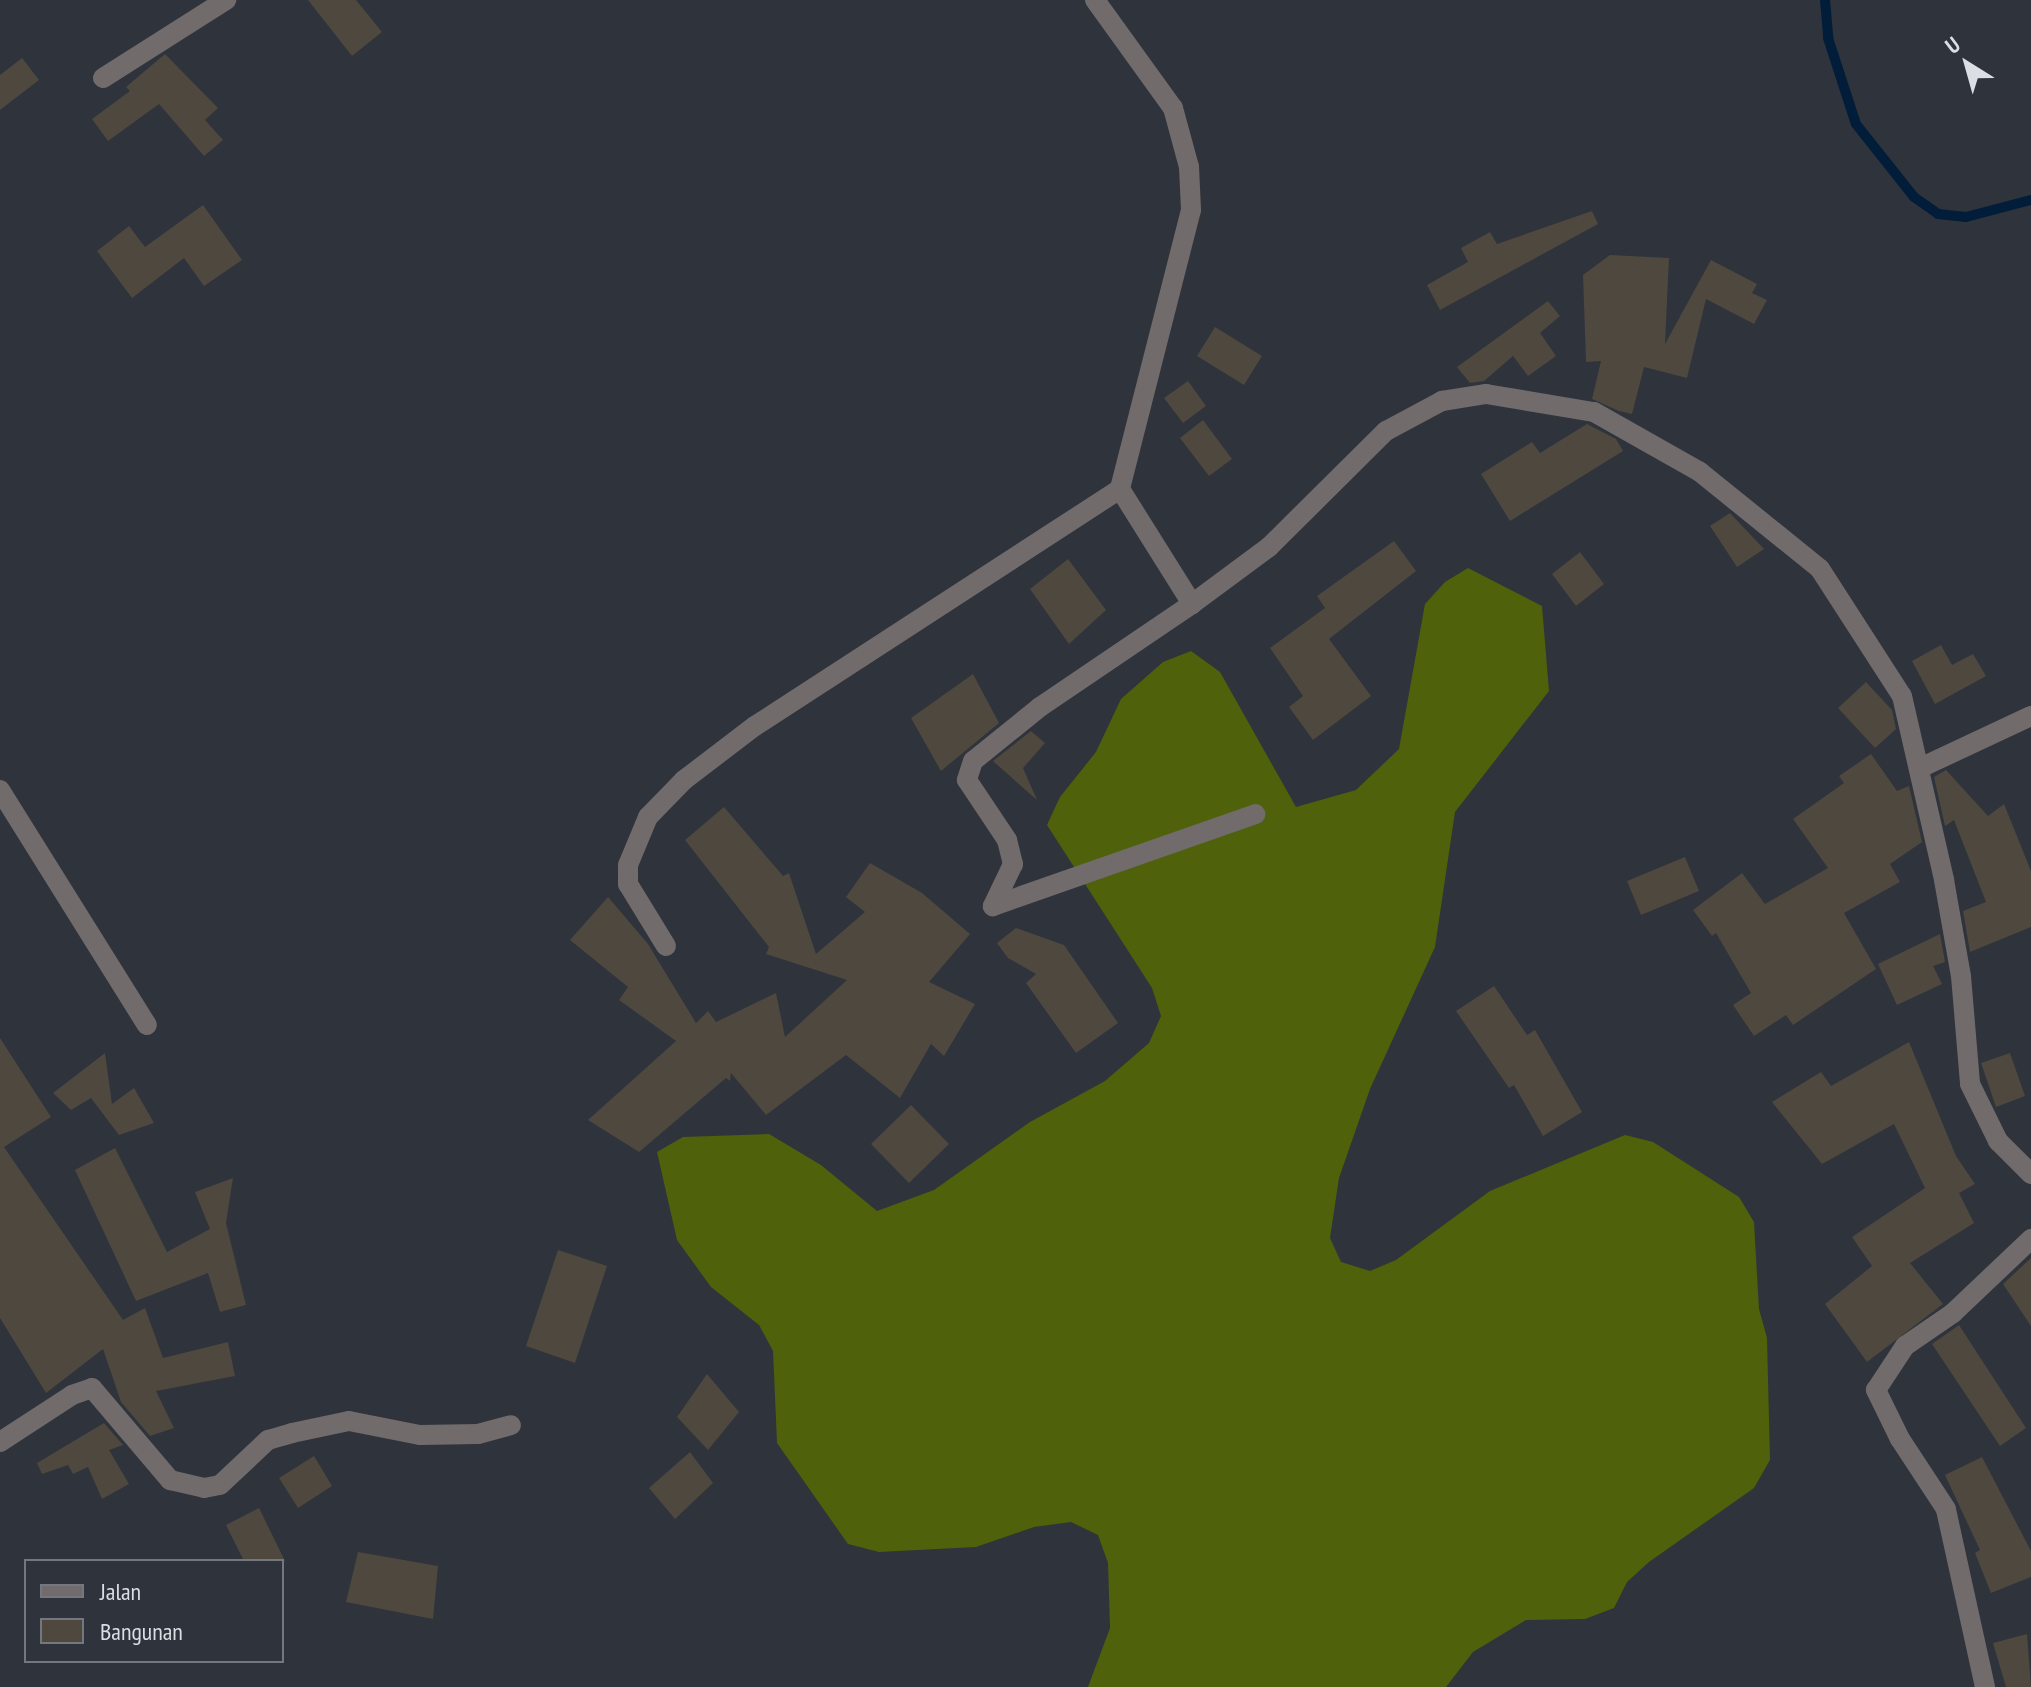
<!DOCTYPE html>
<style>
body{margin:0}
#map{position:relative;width:2031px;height:1687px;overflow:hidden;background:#2f333c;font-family:"PT Sans Narrow",sans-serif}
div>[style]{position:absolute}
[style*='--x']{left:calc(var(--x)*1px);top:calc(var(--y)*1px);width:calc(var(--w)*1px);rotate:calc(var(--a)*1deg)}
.forest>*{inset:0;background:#4f610a}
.stream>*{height:10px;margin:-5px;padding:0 5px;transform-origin:5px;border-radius:5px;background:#011d39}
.building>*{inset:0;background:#4e483f}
.minor>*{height:20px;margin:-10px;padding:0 10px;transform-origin:10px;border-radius:10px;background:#716b6b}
span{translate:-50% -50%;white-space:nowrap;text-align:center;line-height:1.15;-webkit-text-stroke:7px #2f333c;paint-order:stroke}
.legend{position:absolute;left:24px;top:1559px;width:260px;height:104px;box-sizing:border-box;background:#2f333c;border:2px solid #74777f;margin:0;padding:10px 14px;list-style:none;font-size:24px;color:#dbdee3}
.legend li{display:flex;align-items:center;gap:16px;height:40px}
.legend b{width:40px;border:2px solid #74777f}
.north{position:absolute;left:1927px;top:24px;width:80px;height:80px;-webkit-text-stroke:6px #2f333c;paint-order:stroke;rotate:323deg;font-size:22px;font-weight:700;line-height:32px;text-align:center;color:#dbdee3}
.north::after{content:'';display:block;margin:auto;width:28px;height:36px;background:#dbdee3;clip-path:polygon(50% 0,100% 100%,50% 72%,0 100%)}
</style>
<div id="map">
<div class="forest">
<div style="clip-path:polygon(1468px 568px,1542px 606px,1549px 691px,1455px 812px,1435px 947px,1370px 1089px,1339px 1178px,1330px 1238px,1341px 1262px,1370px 1271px,1396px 1260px,1490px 1191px,1625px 1135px,1653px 1142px,1739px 1197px,1754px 1222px,1759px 1309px,1767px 1338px,1770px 1460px,1754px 1488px,1649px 1562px,1627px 1582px,1614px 1608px,1585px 1619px,1526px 1620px,1473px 1652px,1446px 1687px,1088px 1687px,1110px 1628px,1108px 1563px,1098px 1535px,1071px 1522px,1034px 1527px,976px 1547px,879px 1552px,848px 1544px,777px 1443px,773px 1351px,759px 1325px,711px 1287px,677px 1240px,657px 1152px,683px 1137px,769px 1134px,821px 1165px,877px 1211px,934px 1190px,1030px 1122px,1105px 1081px,1149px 1043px,1161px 1016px,1152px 988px,1047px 825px,1060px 797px,1096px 752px,1121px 699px,1163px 662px,1191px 651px,1220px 672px,1296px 807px,1356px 790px,1399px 749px,1425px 604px,1445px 582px)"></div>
</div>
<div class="stream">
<div style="--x:1825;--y:0;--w:38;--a:85"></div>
<div style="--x:1828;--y:38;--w:90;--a:72"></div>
<div style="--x:1856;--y:124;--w:93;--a:51.5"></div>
<div style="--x:1914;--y:197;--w:29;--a:35"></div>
<div style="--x:1938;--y:214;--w:28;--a:6"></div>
<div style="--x:1966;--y:217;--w:67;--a:-14.7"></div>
</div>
<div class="building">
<div style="clip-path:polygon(308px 0,356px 0,382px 32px,352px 56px)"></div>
<div style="clip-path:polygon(165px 54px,218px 108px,205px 120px,223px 140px,204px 156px,159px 104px,108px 141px,92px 119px,130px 91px,126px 87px)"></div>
<div style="clip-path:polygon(22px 58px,39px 80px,0 110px,0 75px)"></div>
<div style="clip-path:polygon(203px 205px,242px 260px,204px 286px,184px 258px,132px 298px,97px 251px,129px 226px,145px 247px)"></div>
<div style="clip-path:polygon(1592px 211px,1598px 224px,1440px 310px,1427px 285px,1468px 262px,1461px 248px,1490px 232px,1497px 244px)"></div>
<div style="clip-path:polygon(1610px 255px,1669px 258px,1665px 344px,1711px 260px,1757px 284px,1752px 293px,1767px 300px,1754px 324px,1706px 299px,1687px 378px,1644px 367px,1632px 414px,1619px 411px,1592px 399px,1601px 361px,1586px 362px,1583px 275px)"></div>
<div style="clip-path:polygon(1548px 301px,1560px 316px,1540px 333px,1556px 356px,1528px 376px,1513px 356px,1484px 381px,1470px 383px,1457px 367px)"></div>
<div style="clip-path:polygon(1215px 327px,1262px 356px,1244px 385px,1197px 356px)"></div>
<div style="clip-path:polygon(1188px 381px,1206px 406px,1183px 423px,1164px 398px)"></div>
<div style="clip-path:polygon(1203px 420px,1232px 459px,1209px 476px,1180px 438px)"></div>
<div style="clip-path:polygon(1587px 424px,1616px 439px,1623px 451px,1510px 521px,1481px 474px,1532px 442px,1540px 453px)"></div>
<div style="clip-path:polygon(1730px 513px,1764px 549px,1737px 567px,1710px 526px)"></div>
<div style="clip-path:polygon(1394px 541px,1416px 571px,1329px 639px,1371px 696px,1313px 740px,1289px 707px,1303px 696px,1270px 648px,1325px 608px,1317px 596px)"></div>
<div style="clip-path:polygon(1580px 552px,1604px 584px,1576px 606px,1552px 574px)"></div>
<div style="clip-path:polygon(1068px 559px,1106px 610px,1069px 644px,1030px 589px)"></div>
<div style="clip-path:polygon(1941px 645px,1952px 665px,1973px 654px,1986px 676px,1935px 704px,1912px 661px)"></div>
<div style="clip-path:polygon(973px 674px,999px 723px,941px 771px,911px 718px)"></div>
<div style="clip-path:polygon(1866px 682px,1892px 710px,1896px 729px,1875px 748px,1838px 708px)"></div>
<div style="clip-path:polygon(1031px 731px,1045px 743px,1023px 768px,1037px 800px,993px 761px)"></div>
<div style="clip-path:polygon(1871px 754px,1897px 791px,1909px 786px,1922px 842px,1890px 864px,1900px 882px,1844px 913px,1876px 969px,1793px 1025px,1786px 1015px,1754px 1036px,1733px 1005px,1751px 993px,1716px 933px,1712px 936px,1693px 910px,1742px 873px,1765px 904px,1828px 868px,1793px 819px,1844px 783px,1839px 776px)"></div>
<div style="clip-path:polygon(1946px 770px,1988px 816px,2004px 804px,2031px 871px,2031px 927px,1970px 952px,1963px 911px,1986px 902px,1954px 820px,1945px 826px,1934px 777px)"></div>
<div style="clip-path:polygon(724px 807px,783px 876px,789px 873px,816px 954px,865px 912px,846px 897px,870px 863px,922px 893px,970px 934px,929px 982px,975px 1004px,944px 1056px,931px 1044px,900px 1098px,846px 1055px,766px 1115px,731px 1073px,730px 1081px,726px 1078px,639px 1152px,588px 1120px,676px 1041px,619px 1000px,628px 987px,570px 940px,608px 897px,648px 944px,696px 1023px,708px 1011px,716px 1022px,776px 993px,785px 1037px,847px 980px,766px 954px,769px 947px,685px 840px)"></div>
<div style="clip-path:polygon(1685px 857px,1699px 891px,1641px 915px,1627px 881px)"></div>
<div style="clip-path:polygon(1016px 928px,1064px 945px,1118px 1023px,1076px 1053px,1026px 983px,1036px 974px,1008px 958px,997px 943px)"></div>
<div style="clip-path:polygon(1940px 934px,1945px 962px,1933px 966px,1942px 984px,1897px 1005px,1878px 964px)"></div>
<div style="clip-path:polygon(1494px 986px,1527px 1035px,1535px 1030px,1582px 1112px,1543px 1136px,1514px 1085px,1509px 1088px,1456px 1011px)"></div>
<div style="clip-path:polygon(0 1038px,51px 1117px,4px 1147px,123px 1320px,145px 1308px,163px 1358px,228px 1342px,235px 1376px,156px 1391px,174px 1428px,150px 1436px,121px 1402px,103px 1349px,46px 1393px,0 1318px)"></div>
<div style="clip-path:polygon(1909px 1042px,1956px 1156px,1975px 1184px,1959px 1193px,1974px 1223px,1910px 1263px,1943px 1304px,1867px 1362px,1825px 1304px,1872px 1266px,1852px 1237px,1925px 1188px,1894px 1124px,1822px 1164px,1772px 1102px,1821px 1072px,1831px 1086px)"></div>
<div style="clip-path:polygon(105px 1053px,112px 1104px,134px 1088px,154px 1123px,119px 1135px,91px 1098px,71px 1110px,53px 1093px)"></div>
<div style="clip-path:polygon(2010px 1053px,2025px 1096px,1996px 1107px,1981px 1063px)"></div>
<div style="clip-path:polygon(911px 1105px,949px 1144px,909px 1183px,871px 1144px)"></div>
<div style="clip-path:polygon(115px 1148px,167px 1252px,210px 1229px,195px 1192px,233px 1178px,226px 1223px,246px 1305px,220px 1312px,208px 1273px,136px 1301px,75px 1170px)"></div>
<div style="clip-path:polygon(558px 1250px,607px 1266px,575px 1363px,526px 1346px)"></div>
<div style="clip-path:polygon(2031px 1258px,2031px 1326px,2003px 1284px)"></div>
<div style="clip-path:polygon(1959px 1325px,2026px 1428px,2000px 1446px,1932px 1344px)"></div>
<div style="clip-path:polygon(707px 1374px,739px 1412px,708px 1450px,677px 1417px)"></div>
<div style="clip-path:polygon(104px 1423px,123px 1445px,109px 1450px,129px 1484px,102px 1499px,88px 1467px,73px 1474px,68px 1465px,42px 1474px,37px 1463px)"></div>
<div style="clip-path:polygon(690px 1452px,713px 1483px,675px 1519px,649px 1488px)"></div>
<div style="clip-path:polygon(314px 1456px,332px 1486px,298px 1508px,279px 1478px)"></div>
<div style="clip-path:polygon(1982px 1457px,2031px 1551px,2031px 1577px,1991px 1593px,1975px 1553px,1980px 1550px,1945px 1475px)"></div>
<div style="clip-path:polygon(259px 1508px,285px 1561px,244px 1561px,226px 1525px)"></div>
<div style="clip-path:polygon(358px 1552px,438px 1566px,433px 1619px,346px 1602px)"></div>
<div style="clip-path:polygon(2027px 1634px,2031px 1687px,2006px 1687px,1993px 1643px)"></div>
</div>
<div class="minor">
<div style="--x:1095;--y:0;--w:133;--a:54.2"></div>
<div style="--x:1173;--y:108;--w:61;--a:74.8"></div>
<div style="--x:1189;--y:167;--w:43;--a:87.3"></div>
<div style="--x:1191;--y:210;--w:288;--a:104.3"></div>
<div style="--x:1120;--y:489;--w:136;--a:57.9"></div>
<div style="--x:1192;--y:604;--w:96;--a:-36.5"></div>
<div style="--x:1269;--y:547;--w:165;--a:-44.8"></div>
<div style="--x:1386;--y:431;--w:64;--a:-28.2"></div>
<div style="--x:1442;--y:401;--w:45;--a:-9"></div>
<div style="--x:1486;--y:394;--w:109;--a:9.5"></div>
<div style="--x:1594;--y:412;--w:122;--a:29.5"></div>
<div style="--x:1700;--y:472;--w:154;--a:38.9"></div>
<div style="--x:1820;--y:569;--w:151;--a:57.2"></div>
<div style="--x:1902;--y:696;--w:189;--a:77.1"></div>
<div style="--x:1944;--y:880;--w:97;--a:80"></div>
<div style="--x:1961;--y:976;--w:108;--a:85.2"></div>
<div style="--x:1970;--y:1084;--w:64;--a:63.8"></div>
<div style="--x:1998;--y:1141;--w:47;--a:45"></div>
<div style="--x:103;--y:78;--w:146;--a:-32.4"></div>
<div style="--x:1192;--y:604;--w:184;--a:145.9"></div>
<div style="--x:1040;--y:707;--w:86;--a:141.1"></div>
<div style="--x:973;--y:761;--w:20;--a:108"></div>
<div style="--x:967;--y:780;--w:72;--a:56.3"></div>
<div style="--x:1007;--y:840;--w:25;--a:76"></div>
<div style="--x:1013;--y:864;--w:47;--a:115.5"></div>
<div style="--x:993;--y:906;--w:278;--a:-19.3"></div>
<div style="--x:1922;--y:767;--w:120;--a:-25.1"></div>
<div style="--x:0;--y:790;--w:277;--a:58"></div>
<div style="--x:666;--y:946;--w:73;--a:-121.5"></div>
<div style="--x:628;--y:884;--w:19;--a:-90"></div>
<div style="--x:628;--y:865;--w:52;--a:-67.4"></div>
<div style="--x:648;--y:817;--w:52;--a:-45.8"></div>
<div style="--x:684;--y:780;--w:89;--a:-37.3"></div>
<div style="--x:755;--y:726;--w:435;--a:-33"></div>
<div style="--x:0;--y:1442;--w:86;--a:-33.1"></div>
<div style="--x:72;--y:1395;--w:21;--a:-19"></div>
<div style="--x:92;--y:1388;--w:121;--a:49.7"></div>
<div style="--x:170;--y:1480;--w:35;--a:13"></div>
<div style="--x:204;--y:1488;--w:16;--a:-11"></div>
<div style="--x:220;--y:1485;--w:66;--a:-43.2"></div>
<div style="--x:268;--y:1440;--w:25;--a:-16"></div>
<div style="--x:292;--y:1433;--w:58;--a:-11.9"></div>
<div style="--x:349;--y:1421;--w:72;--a:11.2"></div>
<div style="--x:420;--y:1435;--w:58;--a:-1"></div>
<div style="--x:478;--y:1434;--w:34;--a:-15"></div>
<div style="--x:1985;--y:1687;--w:182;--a:-102.4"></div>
<div style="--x:1946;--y:1509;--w:84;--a:-123.3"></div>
<div style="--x:1900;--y:1439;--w:55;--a:-116.1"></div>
<div style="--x:1876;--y:1390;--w:53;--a:-56.6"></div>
<div style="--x:1905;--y:1346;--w:58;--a:-34.5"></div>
<div style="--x:1953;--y:1313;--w:108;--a:-43.5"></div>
</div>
<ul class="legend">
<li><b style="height:10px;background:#716b6b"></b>Jalan</li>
<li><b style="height:22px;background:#4e483f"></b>Bangunan</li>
</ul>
<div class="north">U</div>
</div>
